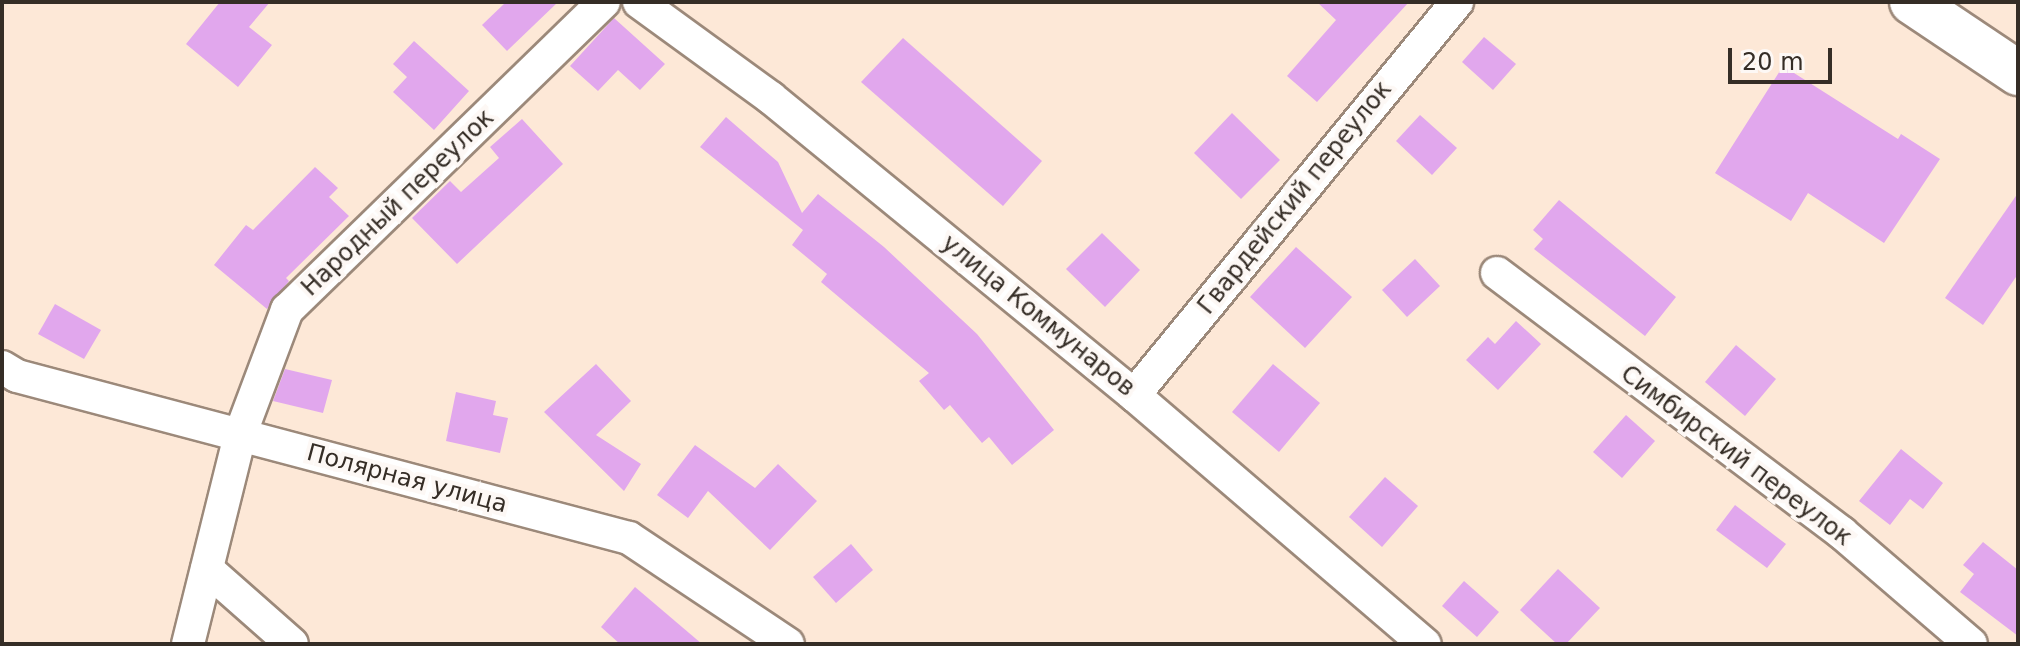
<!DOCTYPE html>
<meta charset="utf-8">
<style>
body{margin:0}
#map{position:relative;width:2020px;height:646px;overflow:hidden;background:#fde8d7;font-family:"DejaVu Sans",sans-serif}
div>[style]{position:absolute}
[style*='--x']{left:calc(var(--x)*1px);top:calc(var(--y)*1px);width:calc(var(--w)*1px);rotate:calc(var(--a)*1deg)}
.building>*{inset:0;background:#e1a7ed}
.roads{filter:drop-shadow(2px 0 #9c897a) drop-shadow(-2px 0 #9c897a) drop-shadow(0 2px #9c897a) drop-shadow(0 -2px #9c897a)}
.minor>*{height:32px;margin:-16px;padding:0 16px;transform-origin:16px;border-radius:16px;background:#fff}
.secondary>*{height:44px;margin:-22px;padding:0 22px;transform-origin:22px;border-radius:22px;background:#fff}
span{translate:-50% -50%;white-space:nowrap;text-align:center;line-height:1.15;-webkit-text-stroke:8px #fdf8f5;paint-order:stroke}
.street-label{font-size:24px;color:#352d26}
.frame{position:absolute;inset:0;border:4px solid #352d26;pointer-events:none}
.scale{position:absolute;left:1728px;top:48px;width:104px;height:36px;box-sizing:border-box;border:4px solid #352d26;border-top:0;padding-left:10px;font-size:24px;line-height:28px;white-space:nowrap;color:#352d26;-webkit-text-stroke:6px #fdf8f5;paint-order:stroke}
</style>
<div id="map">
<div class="building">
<div style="clip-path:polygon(220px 2px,270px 2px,249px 27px,272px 45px,238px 87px,186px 44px)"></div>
<div style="clip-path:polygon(506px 2px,558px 2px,507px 51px,482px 25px)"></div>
<div style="clip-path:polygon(1317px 2px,1409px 2px,1317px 102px,1287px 76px,1336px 20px)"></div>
<div style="clip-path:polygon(614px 18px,665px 64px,640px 90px,618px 70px,598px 91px,570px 66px)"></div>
<div style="clip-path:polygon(1484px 37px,1516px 64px,1493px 90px,1462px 62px)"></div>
<div style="clip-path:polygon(903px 38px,1042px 161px,1003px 206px,861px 82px)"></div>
<div style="clip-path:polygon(414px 41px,469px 91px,434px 130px,393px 92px,407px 77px,393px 64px)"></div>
<div style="clip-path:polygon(1783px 66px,1898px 139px,1901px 134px,1940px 159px,1884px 243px,1808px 193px,1791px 221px,1715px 173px)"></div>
<div style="clip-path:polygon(1232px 113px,1280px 160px,1241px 199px,1194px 153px)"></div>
<div style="clip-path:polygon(1420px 115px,1457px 148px,1432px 175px,1396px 141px)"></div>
<div style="clip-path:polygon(726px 117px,778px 162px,802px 213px,818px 194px,884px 247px,977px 334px,1054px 430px,1012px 465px,989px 437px,982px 443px,950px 405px,944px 410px,919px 381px,929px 373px,821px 282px,827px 274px,792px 245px,803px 230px,700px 147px)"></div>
<div style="clip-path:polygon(522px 119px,563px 164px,457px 264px,412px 218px,450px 181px,461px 192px,499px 158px,490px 147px)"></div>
<div style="clip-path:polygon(315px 167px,338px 188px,329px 197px,349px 216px,286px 278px,289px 281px,267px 309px,214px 265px,246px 225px,253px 230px)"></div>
<div style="clip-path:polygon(2018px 193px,2018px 274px,1983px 325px,1945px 298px)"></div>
<div style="clip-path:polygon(1559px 200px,1676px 297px,1645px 336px,1534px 249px,1543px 239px,1533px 230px)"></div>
<div style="clip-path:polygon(1102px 233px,1140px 270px,1105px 307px,1066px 269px)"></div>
<div style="clip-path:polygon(1296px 247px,1352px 297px,1305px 348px,1250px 297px)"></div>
<div style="clip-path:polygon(1415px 259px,1440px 286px,1407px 317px,1382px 290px)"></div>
<div style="clip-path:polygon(55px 304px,101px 330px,84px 359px,38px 334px)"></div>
<div style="clip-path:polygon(1516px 321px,1541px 344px,1498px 390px,1466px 360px,1488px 337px,1495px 344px)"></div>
<div style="clip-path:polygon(1736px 345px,1776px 379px,1745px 416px,1705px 382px)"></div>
<div style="clip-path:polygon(596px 364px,631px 401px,596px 435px,641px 464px,624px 491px,544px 412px)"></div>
<div style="clip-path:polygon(1273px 364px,1320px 403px,1279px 452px,1232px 412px)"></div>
<div style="clip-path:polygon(285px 369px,332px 380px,323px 413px,273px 401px)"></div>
<div style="clip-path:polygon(456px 392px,496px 401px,493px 415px,508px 418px,500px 453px,446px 441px)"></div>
<div style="clip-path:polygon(1626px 415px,1655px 441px,1622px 478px,1593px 452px)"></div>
<div style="clip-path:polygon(695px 445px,755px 488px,778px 464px,817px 501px,770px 550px,708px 491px,688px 518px,657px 495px)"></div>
<div style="clip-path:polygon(1901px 449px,1943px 483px,1923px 509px,1910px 499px,1890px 525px,1859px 501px)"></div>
<div style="clip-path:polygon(1385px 477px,1418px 506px,1382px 547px,1349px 517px)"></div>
<div style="clip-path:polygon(1735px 505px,1786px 544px,1767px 568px,1716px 530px)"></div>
<div style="clip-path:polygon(1983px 542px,2018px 570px,2018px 636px,1960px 592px,1974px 574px,1963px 565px)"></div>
<div style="clip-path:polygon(851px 544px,873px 570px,836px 603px,813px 577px)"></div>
<div style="clip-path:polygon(1558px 569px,1600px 608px,1566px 644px,1557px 644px,1520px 610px)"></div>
<div style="clip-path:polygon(1464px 581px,1499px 612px,1477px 637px,1442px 606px)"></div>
<div style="clip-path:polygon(635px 587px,702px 644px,620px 644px,601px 627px)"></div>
</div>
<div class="roads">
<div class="minor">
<div style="--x:639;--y:2;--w:163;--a:36"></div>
<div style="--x:771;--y:98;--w:469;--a:39.3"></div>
<div style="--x:1134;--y:395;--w:383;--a:40.6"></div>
<div style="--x:1497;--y:273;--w:432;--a:37"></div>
<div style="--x:1842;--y:533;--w:170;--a:40.7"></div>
<div style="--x:2;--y:367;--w:17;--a:31"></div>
<div style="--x:17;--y:376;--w:633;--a:14.83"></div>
<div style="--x:629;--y:538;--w:191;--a:33.7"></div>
<div style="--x:1134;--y:395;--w:509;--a:-50.58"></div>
<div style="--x:207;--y:569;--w:113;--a:41.4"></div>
<div style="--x:188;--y:644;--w:215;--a:-76"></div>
<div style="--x:240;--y:435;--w:134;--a:-69.4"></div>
<div style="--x:287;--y:310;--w:442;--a:-44.2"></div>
</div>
<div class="secondary">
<div style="--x:1912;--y:2;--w:128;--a:33.8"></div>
</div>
</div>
<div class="street-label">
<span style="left:1295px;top:198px;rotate:-51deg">Гвардейский переулок</span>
<span style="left:398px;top:203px;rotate:-44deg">Народный переулок</span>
<span style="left:1038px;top:316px;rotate:39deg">улица Коммунаров</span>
<span style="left:1736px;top:456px;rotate:37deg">Симбирский переулок</span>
<span style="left:407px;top:479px;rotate:15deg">Полярная улица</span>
</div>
<div class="frame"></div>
<div class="scale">20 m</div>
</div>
